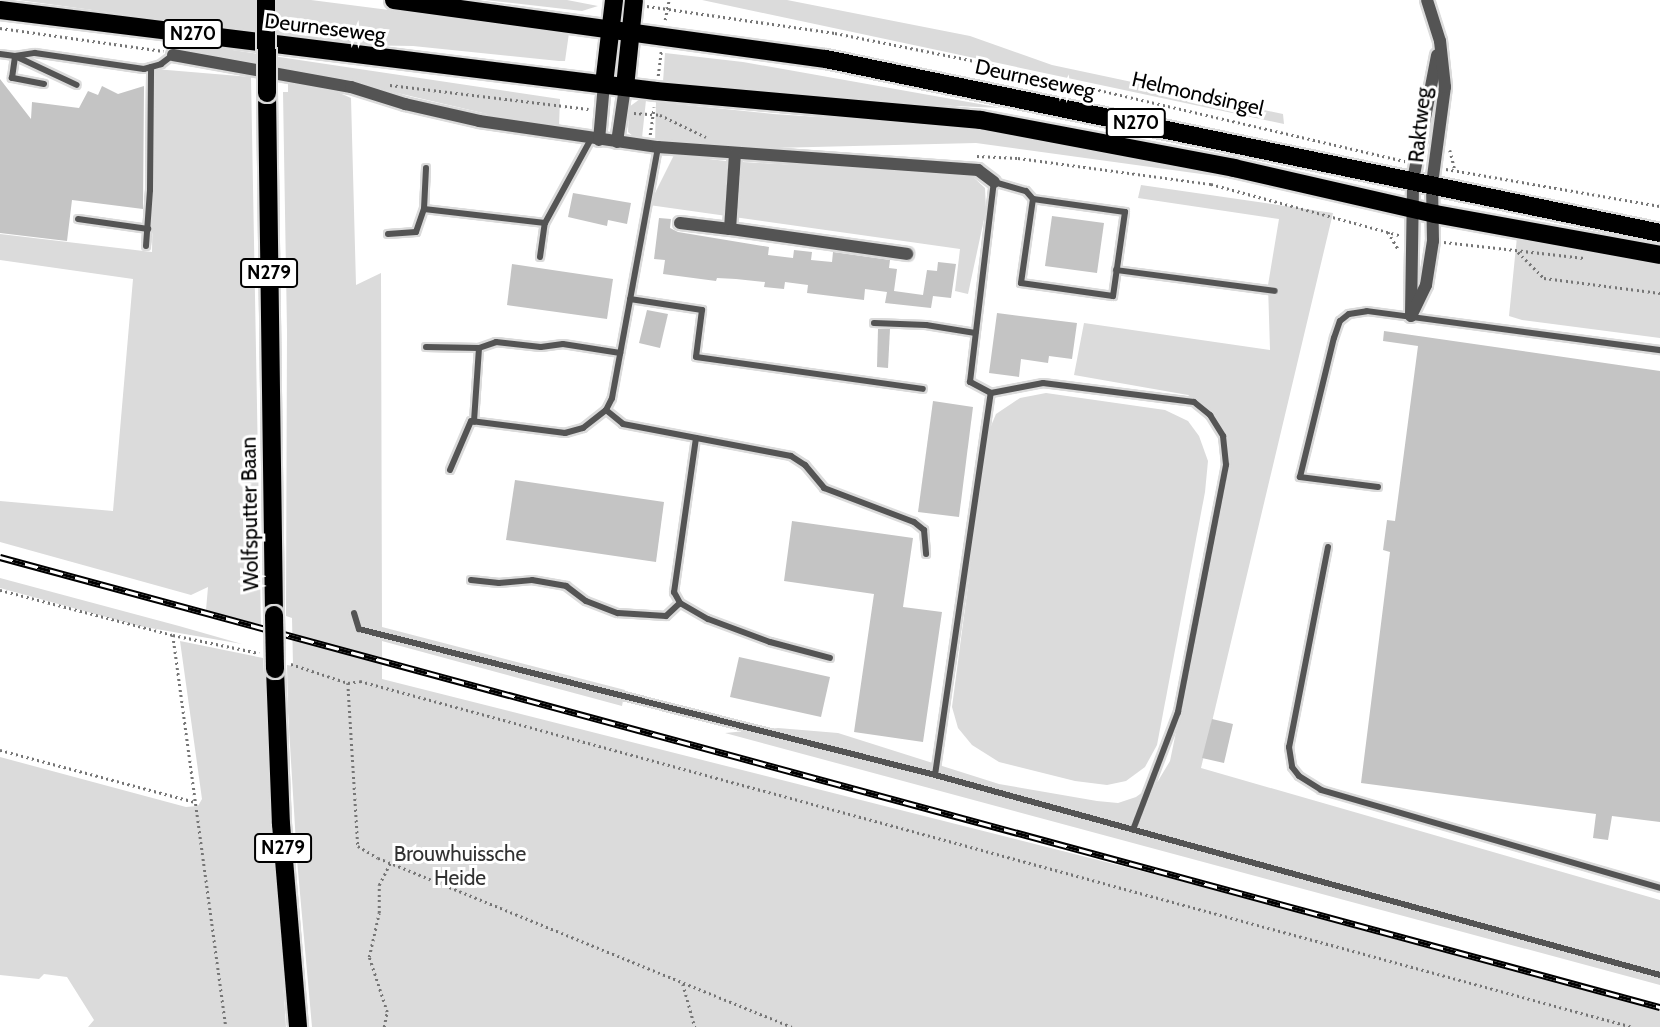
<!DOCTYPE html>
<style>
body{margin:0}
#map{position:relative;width:1660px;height:1027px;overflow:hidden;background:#fff;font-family:Cabin,sans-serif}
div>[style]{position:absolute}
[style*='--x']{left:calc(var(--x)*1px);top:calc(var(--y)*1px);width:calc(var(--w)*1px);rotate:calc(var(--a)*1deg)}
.green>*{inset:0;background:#dbdbdb}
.building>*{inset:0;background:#c4c4c4}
.path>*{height:2.5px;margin-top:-1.25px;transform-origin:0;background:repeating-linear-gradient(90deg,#767676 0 2px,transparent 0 5.5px)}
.roads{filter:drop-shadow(2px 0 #dbdbdb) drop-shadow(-2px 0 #dbdbdb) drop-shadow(0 2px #dbdbdb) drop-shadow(0 -2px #dbdbdb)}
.lane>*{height:6px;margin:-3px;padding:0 3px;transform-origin:3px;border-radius:3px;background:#545454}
.street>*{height:12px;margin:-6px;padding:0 6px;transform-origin:6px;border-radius:6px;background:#545454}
.primary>*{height:18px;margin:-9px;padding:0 9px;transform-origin:9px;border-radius:9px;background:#000}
.rail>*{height:7px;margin-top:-3.5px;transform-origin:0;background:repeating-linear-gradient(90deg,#fff 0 13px,#000 0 26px);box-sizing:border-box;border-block:2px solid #000}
.bridges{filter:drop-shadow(2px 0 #dbdbdb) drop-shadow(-2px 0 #dbdbdb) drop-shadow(0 2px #dbdbdb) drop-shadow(0 -2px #dbdbdb)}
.primary-bridge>*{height:18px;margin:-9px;padding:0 9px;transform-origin:9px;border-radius:9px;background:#000}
span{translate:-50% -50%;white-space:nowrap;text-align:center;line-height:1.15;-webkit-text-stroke:6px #fff;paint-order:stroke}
.shield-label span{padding:2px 5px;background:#fff;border:2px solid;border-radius:5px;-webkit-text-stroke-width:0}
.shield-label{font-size:19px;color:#000;font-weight:700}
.street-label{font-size:21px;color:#000}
.park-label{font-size:21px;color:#323232}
</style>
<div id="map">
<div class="green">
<div style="clip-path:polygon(18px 0,311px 0,569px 33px,565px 61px,559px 61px,413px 46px,352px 45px)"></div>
<div style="clip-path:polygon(485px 0,567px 0,598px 6px,582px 11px)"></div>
<div style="clip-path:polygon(702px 0,787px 0,970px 36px,1052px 65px,1283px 114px,1284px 124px)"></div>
<div style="clip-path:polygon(165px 40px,560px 99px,559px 126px,487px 114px,346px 81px,180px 51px,170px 47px)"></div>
<div style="clip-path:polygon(665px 53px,743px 62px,1002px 108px,886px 103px,663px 82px)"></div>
<div style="clip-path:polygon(155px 69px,251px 77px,261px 625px,206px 610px,208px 587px,191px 595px,0 542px,0 501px,113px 511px,133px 279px,0 260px,0 234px,152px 252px)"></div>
<div style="clip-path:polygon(288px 82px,335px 91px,351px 98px,356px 285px,381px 273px,382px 627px,625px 690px,622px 706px,382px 641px,382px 679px,1185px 882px,1660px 1010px,1660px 1027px,312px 1027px,297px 860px,288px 712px,287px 665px,293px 666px,292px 618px,286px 616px,287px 331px,283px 92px,288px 92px)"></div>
<div style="clip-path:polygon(640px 99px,646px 100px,642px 138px,634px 137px,628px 132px,629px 107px)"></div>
<div style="clip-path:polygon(656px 102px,773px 114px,975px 127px,1046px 139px,1216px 176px,976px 143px,736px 149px,655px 142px)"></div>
<div style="clip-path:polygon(674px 155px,726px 161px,971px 175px,985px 188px,986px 210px,968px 294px,955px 291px,960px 249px,649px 205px)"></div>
<div style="clip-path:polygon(1141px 185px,1333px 213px,1201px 768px,1660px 900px,1660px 985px,725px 733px,778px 728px,838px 733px,999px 784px,1097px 801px,1118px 803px,1136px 797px,1158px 781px,1170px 761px,1231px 465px,1225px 438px,1202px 405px,1188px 395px,1074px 375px,1084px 323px,1270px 350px,1268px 285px,1279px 219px,1138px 198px)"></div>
<div style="clip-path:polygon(1517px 237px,1660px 254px,1660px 338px,1522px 320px,1509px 316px)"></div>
<div style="clip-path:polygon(1046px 393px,1165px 410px,1188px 421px,1199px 436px,1208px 461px,1205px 492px,1157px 745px,1145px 767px,1126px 781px,1107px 785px,1075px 781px,999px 762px,972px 745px,958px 728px,952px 707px,988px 433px,996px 414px,1020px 398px)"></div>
<div style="clip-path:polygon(0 578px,179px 626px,242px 644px,139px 626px,0 588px)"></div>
<div style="clip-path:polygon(180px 641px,263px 658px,286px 1027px,88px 1027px,94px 1020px,67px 977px,44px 974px,39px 979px,0 975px,0 757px,186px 807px,198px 806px,202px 799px)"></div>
</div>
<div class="building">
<div style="clip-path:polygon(0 79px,31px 119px,32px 102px,79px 108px,88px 91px,98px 95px,102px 86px,118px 94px,144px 86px,143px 209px,72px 200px,67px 241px,0 233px)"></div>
<div style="clip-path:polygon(573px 193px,631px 203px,627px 224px,608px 220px,607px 226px,568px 217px)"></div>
<div style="clip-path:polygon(1052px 216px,1104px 223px,1097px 273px,1045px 266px)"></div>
<div style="clip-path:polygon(659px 218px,671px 219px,670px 228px,678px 232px,769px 247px,768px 255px,793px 258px,794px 250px,812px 252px,811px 260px,832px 262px,833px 252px,890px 260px,889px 268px,897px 269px,894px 291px,923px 295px,927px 270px,937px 271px,938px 262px,956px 264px,951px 298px,933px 296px,931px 308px,885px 303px,887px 292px,865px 289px,864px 300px,807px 293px,808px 285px,785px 282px,784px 289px,764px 287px,765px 282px,736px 279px,717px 278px,716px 281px,663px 274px,665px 260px,654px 259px)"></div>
<div style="clip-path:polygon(512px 264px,613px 279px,607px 319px,507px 305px)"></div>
<div style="clip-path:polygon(647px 310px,668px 314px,660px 348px,639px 343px)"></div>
<div style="clip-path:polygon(997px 313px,1077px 323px,1072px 359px,1049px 356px,1048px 363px,1021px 359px,1019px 377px,989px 373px)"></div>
<div style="clip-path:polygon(878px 329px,890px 329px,888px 368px,877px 367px)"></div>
<div style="clip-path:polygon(1384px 331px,1660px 371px,1660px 822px,1612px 816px,1608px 840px,1593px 838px,1596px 814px,1361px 783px,1390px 552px,1383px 550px,1387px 520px,1395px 521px,1418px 346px,1383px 341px)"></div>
<div style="clip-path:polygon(933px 401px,973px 407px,959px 517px,918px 512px)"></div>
<div style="clip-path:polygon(515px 480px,664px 502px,656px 562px,506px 540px)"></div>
<div style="clip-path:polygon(792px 521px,913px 538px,903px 607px,942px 612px,923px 742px,854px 732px,874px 594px,784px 581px)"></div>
<div style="clip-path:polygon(739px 657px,830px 677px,821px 717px,730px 697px)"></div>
<div style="clip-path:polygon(1212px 719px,1233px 724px,1224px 763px,1202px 758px)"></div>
</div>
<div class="path">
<div style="--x:647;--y:6;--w:190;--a:8.2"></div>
<div style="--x:835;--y:33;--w:138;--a:11.3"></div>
<div style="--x:970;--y:60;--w:447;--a:13.1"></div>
<div style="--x:665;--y:20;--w:20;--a:-79"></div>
<div style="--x:0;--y:28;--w:165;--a:8"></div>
<div style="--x:658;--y:76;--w:25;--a:-83"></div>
<div style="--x:390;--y:85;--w:200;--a:6.9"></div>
<div style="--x:634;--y:113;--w:26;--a:4"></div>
<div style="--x:660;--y:115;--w:51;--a:25.6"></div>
<div style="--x:650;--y:135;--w:28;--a:-82"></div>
<div style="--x:1450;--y:150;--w:21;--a:76"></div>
<div style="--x:977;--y:156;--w:41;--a:2.8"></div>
<div style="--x:1018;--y:158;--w:195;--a:7.7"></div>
<div style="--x:1211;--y:184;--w:195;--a:15.2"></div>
<div style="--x:1446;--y:169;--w:217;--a:9.8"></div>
<div style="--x:1388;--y:232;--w:21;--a:59"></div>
<div style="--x:1444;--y:242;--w:141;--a:6.5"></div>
<div style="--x:1518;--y:252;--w:37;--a:45"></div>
<div style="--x:1544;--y:278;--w:117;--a:7.4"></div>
<div style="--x:0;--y:590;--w:179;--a:14.6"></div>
<div style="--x:173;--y:635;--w:88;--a:11.8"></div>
<div style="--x:173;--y:635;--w:396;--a:82.3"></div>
<div style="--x:291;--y:664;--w:60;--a:18.4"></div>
<div style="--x:348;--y:683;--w:163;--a:86.5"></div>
<div style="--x:358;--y:846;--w:23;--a:31"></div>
<div style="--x:378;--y:858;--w:447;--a:22.2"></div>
<div style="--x:348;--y:683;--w:12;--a:-9"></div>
<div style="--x:360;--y:681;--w:1319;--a:15.21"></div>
<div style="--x:0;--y:750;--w:202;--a:14.9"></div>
<div style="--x:683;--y:984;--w:45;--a:74.4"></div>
<div style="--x:384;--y:1027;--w:15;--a:-79"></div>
<div style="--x:387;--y:1012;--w:58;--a:-108.1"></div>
<div style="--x:369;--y:957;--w:45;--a:-77.2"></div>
<div style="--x:379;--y:913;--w:28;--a:-90"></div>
<div style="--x:379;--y:885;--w:25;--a:-63"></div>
</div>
<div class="roads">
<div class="lane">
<div style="--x:0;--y:54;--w:15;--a:8"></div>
<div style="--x:15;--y:56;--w:20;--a:-9"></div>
<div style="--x:35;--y:53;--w:110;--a:8.4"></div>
<div style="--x:144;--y:69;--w:18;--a:-16"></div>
<div style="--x:161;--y:64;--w:15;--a:-37"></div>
<div style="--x:44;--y:84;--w:33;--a:-169"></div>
<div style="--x:12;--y:78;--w:22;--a:-82"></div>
<div style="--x:15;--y:56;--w:68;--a:25.1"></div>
<div style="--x:424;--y:209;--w:122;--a:6.6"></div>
<div style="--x:78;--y:219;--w:71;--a:8.1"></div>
<div style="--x:388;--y:234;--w:28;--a:-4"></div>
<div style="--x:416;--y:232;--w:24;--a:-71"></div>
<div style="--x:424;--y:209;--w:41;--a:-87.2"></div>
<div style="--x:146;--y:246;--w:56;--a:-85.9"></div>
<div style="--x:150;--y:190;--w:123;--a:-89.5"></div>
<div style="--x:540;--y:257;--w:34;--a:-82"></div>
<div style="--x:545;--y:223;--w:96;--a:-61.3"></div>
<div style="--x:1116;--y:270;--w:160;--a:7.5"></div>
<div style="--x:630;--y:299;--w:73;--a:8.7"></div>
<div style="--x:702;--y:310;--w:47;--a:97.3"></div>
<div style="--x:696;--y:357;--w:229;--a:8"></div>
<div style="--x:874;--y:323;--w:52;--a:2.2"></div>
<div style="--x:926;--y:325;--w:50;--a:9.3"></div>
<div style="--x:426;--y:347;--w:53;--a:1.1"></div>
<div style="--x:479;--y:348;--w:74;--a:93.9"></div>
<div style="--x:479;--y:348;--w:18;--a:-19"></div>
<div style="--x:496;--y:342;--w:45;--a:6.3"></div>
<div style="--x:541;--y:347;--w:22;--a:-8"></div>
<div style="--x:563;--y:344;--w:58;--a:9"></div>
<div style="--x:991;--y:393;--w:53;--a:-10.9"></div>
<div style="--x:1043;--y:383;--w:152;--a:7.2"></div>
<div style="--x:1194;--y:402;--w:21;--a:39"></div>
<div style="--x:1210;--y:415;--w:25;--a:58"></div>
<div style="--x:1223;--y:436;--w:29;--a:84"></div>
<div style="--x:1226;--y:465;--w:252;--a:101"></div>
<div style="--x:1178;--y:712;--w:126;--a:110.9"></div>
<div style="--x:606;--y:410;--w:22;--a:39"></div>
<div style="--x:623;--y:424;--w:171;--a:10.8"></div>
<div style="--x:791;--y:456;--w:17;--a:33"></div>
<div style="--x:805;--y:465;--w:30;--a:50"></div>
<div style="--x:824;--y:488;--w:96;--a:20.7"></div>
<div style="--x:914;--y:522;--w:13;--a:39"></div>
<div style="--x:924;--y:530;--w:24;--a:85"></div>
<div style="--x:696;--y:438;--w:156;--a:98.1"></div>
<div style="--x:674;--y:592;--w:13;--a:61"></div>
<div style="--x:680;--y:603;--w:32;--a:30"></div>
<div style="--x:708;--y:619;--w:66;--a:20.4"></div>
<div style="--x:770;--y:642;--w:62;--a:14.9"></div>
<div style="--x:450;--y:470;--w:53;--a:-66.8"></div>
<div style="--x:471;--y:421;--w:95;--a:7.3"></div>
<div style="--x:565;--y:433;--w:19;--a:-16"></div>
<div style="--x:583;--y:428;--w:29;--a:-38"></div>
<div style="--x:606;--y:410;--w:13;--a:-63"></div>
<div style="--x:612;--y:398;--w:255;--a:-79.6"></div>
<div style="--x:1378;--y:487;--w:79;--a:-172.7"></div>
<div style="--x:1300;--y:477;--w:143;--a:-76.3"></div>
<div style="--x:1334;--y:338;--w:18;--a:-71"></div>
<div style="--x:1340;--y:321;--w:11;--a:-38"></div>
<div style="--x:1349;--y:314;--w:18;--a:-9"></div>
<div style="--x:1367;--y:311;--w:296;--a:7.6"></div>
<div style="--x:1328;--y:547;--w:204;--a:101"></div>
<div style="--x:1289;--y:747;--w:20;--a:81"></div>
<div style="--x:1292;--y:767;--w:11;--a:52"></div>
<div style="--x:1299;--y:776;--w:26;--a:32"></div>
<div style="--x:1321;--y:790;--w:353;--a:16.1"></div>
<div style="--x:471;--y:580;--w:28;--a:6"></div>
<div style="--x:499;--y:583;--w:33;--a:-5"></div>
<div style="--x:532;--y:580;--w:35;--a:10"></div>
<div style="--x:566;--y:586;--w:25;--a:37"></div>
<div style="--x:586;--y:601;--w:34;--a:21"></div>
<div style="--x:618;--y:613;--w:48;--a:3.6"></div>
<div style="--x:666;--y:616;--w:19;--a:-43"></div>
<div style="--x:354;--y:613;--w:17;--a:73"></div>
<div style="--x:359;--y:629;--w:594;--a:14.22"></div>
<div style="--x:935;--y:775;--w:386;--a:-81.7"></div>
<div style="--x:991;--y:393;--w:24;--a:-152"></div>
<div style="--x:970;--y:382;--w:201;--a:-83.2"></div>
<div style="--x:994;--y:182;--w:33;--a:16"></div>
<div style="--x:1026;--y:191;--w:11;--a:49"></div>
<div style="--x:1033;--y:199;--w:93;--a:8"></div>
<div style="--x:1125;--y:212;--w:85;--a:98.1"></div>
<div style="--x:1113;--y:296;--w:93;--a:-172"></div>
<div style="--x:1021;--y:283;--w:85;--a:-81.9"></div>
<div style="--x:935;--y:775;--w:752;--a:15.42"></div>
</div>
<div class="street">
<div style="--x:173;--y:55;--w:181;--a:10.2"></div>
<div style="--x:351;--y:87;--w:57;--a:17.5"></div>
<div style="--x:405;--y:104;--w:76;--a:12.9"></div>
<div style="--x:479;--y:121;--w:181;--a:8.3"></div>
<div style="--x:658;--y:147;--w:321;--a:4.1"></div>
<div style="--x:978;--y:170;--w:20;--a:37"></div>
<div style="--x:599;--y:140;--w:56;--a:-84.9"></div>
<div style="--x:617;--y:142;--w:56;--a:-81.7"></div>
<div style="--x:680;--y:223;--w:50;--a:6.8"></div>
<div style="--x:730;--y:229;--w:75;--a:-86.2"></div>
<div style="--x:730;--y:229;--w:179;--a:8"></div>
<div style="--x:1411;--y:314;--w:134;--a:-89.1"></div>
<div style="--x:1413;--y:180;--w:127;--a:-79.1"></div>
<div style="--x:1411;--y:316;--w:34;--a:-64"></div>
<div style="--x:1426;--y:285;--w:45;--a:-81"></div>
<div style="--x:1433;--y:241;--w:57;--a:-91"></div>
<div style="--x:1432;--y:184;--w:98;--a:-82.4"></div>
<div style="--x:1445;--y:87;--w:46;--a:-96.2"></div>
<div style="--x:1440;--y:41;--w:43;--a:-107.6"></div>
</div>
<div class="primary">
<div style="--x:394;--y:0;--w:436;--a:7.8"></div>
<div style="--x:826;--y:59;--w:852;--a:11.78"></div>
<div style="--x:0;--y:10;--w:661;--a:7.04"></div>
<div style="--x:656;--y:91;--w:326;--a:5.1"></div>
<div style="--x:981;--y:120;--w:258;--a:10.7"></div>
<div style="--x:1234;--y:168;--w:206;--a:12.9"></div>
<div style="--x:1435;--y:214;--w:229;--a:10.3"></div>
<div style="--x:604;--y:84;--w:85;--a:-83.2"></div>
<div style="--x:625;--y:87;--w:87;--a:-84.1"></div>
<div style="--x:267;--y:93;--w:522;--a:89.23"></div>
<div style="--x:275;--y:669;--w:155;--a:87.8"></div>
<div style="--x:281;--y:824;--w:204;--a:85.2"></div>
</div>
</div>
<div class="rail">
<div style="--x:0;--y:557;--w:1720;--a:15.17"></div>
</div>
<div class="bridges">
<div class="primary-bridge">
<div style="--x:266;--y:0;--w:93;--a:89.4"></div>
<div style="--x:274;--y:615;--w:54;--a:88.9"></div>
</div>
</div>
<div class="shield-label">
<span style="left:193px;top:34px">N270</span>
<span style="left:1136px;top:123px">N270</span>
<span style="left:269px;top:273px">N279</span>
<span style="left:283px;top:848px">N279</span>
</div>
<div class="street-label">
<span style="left:325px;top:28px;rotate:7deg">Deurneseweg</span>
<span style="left:1035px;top:79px;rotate:12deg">Deurneseweg</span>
<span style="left:1198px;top:94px;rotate:13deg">Helmondsingel</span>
<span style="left:1420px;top:125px;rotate:-84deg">Raktweg</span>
<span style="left:250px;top:514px;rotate:-91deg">Wolfsputter Baan</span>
</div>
<div class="park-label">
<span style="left:460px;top:866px">Brouwhuissche<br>Heide</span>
</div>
</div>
